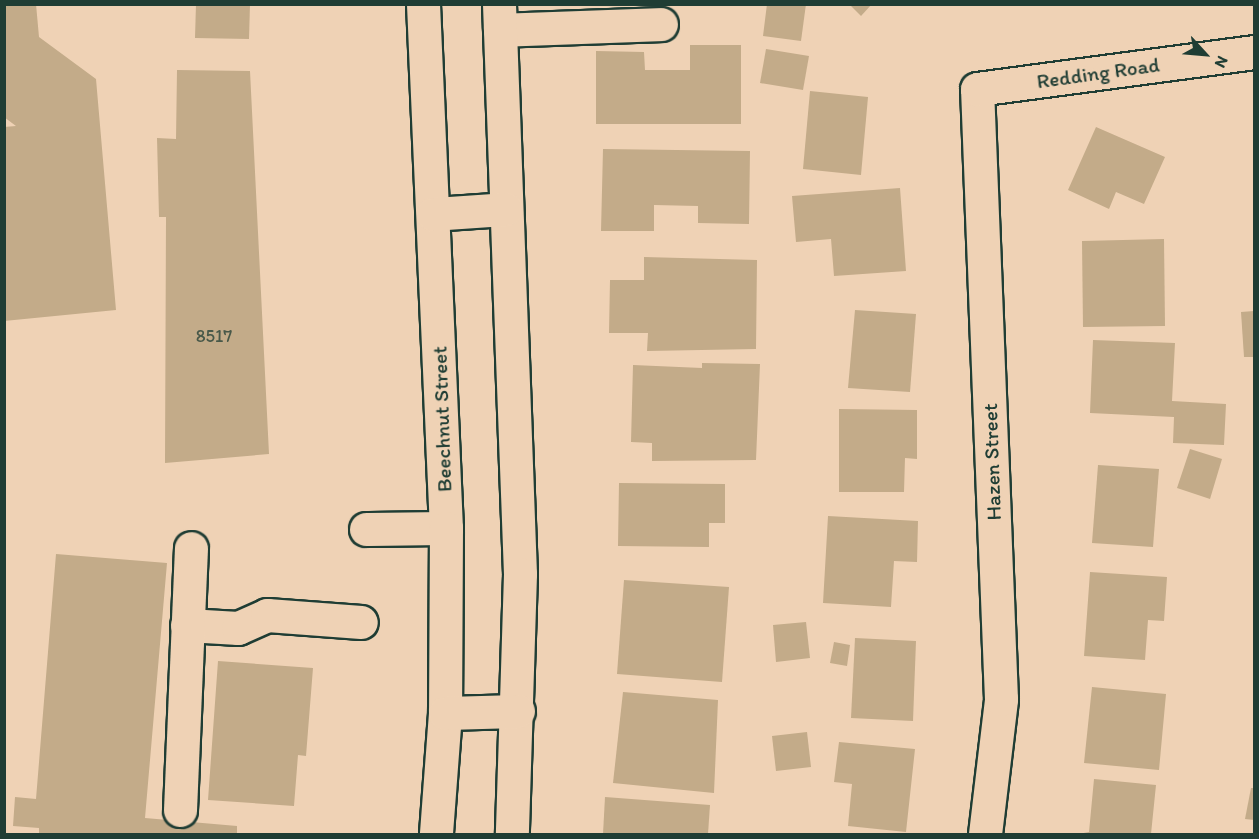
<!DOCTYPE html>
<style>
body{margin:0}
#map{position:relative;width:1259px;height:839px;overflow:hidden;background:#efd2b5;font-family:Itim,sans-serif}
div>[style]{position:absolute}
[style*='--x']{left:calc(var(--x)*1px);top:calc(var(--y)*1px);width:calc(var(--w)*1px);rotate:calc(var(--a)*1deg)}
.building>*{inset:0;background:#c3ab89}
.roads{filter:drop-shadow(2px 0 #1f3d34) drop-shadow(-2px 0 #1f3d34) drop-shadow(0 2px #1f3d34) drop-shadow(0 -2px #1f3d34)}
.minor>*{height:33px;margin:-16.5px;padding:0 16.5px;transform-origin:16.5px;border-radius:16.5px;background:#efd2b5}
.major>*{height:33px;margin:-16.5px;padding:0 16.5px;transform-origin:16.5px;border-radius:16.5px;background:#efd2b5}
span{translate:-50% -50%;white-space:nowrap;text-align:center;line-height:1.15;-webkit-text-stroke:4.5px #efd2b5;paint-order:stroke}
.number-label{font-size:18px;color:#485849}
.number-label span{-webkit-text-stroke-width:0}
.street-label{font-size:21px;color:#1f3d34}
.frame{position:absolute;inset:0;border:6px solid #1f3d34;pointer-events:none}
.north{position:absolute;left:1175px;top:24px;width:60px;height:60px;-webkit-text-stroke:4px #efd2b5;paint-order:stroke;rotate:116deg;font-size:16px;font-weight:700;line-height:24px;text-align:center;color:#1f3d34}
.north::after{content:'';display:block;margin:auto;width:21px;height:27px;background:#1f3d34;clip-path:polygon(50% 0,100% 100%,50% 72%,0 100%)}
</style>
<div id="map">
<div class="building">
<div style="clip-path:polygon(4px 4px,36px 4px,39px 37px,96px 79px,116px 310px,4px 321px,4px 127px,16px 126px,4px 117px)"></div>
<div style="clip-path:polygon(196px 4px,250px 4px,249px 39px,195px 38px)"></div>
<div style="clip-path:polygon(767px 4px,806px 4px,801px 41px,763px 36px)"></div>
<div style="clip-path:polygon(849px 4px,872px 4px,861px 16px)"></div>
<div style="clip-path:polygon(690px 45px,741px 45px,741px 124px,596px 124px,596px 51px,644px 52px,645px 70px,690px 70px)"></div>
<div style="clip-path:polygon(766px 49px,809px 56px,803px 90px,760px 83px)"></div>
<div style="clip-path:polygon(177px 70px,250px 71px,269px 454px,165px 463px,166px 217px,159px 217px,157px 138px,176px 139px)"></div>
<div style="clip-path:polygon(810px 91px,868px 97px,861px 175px,803px 169px)"></div>
<div style="clip-path:polygon(1096px 127px,1165px 157px,1144px 204px,1116px 192px,1109px 209px,1068px 190px)"></div>
<div style="clip-path:polygon(603px 149px,750px 151px,749px 224px,698px 223px,698px 206px,654px 205px,654px 231px,601px 231px)"></div>
<div style="clip-path:polygon(900px 188px,906px 271px,834px 276px,831px 239px,796px 242px,792px 196px)"></div>
<div style="clip-path:polygon(1164px 239px,1165px 326px,1083px 327px,1082px 241px)"></div>
<div style="clip-path:polygon(644px 257px,757px 260px,756px 349px,647px 351px,648px 333px,609px 333px,610px 280px,644px 280px)"></div>
<div style="clip-path:polygon(855px 310px,916px 314px,910px 392px,848px 388px)"></div>
<div style="clip-path:polygon(1254px 311px,1254px 357px,1244px 357px,1241px 312px)"></div>
<div style="clip-path:polygon(1093px 340px,1175px 343px,1172px 401px,1226px 404px,1224px 445px,1173px 443px,1174px 417px,1090px 413px)"></div>
<div style="clip-path:polygon(702px 363px,760px 364px,756px 460px,652px 461px,652px 443px,631px 442px,633px 365px,702px 368px)"></div>
<div style="clip-path:polygon(839px 409px,917px 410px,917px 459px,905px 458px,904px 492px,839px 492px)"></div>
<div style="clip-path:polygon(1190px 449px,1222px 459px,1210px 499px,1177px 488px)"></div>
<div style="clip-path:polygon(1098px 465px,1159px 469px,1153px 547px,1092px 543px)"></div>
<div style="clip-path:polygon(619px 483px,725px 484px,725px 523px,709px 523px,709px 547px,618px 546px)"></div>
<div style="clip-path:polygon(828px 516px,918px 521px,917px 562px,894px 561px,891px 607px,823px 603px)"></div>
<div style="clip-path:polygon(56px 554px,167px 563px,145px 818px,237px 826px,237px 834px,39px 834px,39px 828px,13px 826px,15px 797px,36px 799px)"></div>
<div style="clip-path:polygon(1090px 572px,1167px 577px,1164px 621px,1148px 620px,1145px 660px,1084px 656px)"></div>
<div style="clip-path:polygon(624px 580px,729px 587px,722px 682px,617px 674px)"></div>
<div style="clip-path:polygon(806px 622px,810px 658px,776px 662px,773px 625px)"></div>
<div style="clip-path:polygon(855px 638px,916px 641px,913px 721px,851px 718px)"></div>
<div style="clip-path:polygon(834px 642px,850px 645px,847px 666px,830px 663px)"></div>
<div style="clip-path:polygon(218px 661px,313px 668px,306px 756px,298px 755px,294px 806px,208px 800px)"></div>
<div style="clip-path:polygon(1092px 687px,1166px 694px,1159px 770px,1084px 763px)"></div>
<div style="clip-path:polygon(623px 692px,718px 700px,714px 793px,613px 783px)"></div>
<div style="clip-path:polygon(807px 732px,811px 767px,776px 771px,772px 736px)"></div>
<div style="clip-path:polygon(839px 742px,915px 749px,906px 832px,848px 826px,852px 784px,834px 782px)"></div>
<div style="clip-path:polygon(1094px 779px,1156px 785px,1151px 834px,1078px 834px,1089px 832px)"></div>
<div style="clip-path:polygon(1251px 788px,1254px 788px,1254px 820px,1245px 819px)"></div>
<div style="clip-path:polygon(605px 797px,710px 805px,708px 834px,603px 834px)"></div>
</div>
<div class="roads">
<div class="minor">
<div style="--x:500;--y:30;--w:161;--a:-2.1"></div>
<div style="--x:366;--y:529;--w:80;--a:-0.7"></div>
<div style="--x:187;--y:625;--w:51;--a:3.4"></div>
<div style="--x:238;--y:628;--w:32;--a:-24"></div>
<div style="--x:267;--y:615;--w:94;--a:4.3"></div>
<div style="--x:180;--y:810;--w:262;--a:-87.6"></div>
<div style="--x:985;--y:834;--w:136;--a:-83.2"></div>
<div style="--x:1001;--y:699;--w:610;--a:-92.25"></div>
<div style="--x:977;--y:89;--w:279;--a:-7.6"></div>
</div>
<div class="major">
<div style="--x:423;--y:4;--w:525;--a:87.49"></div>
<div style="--x:446;--y:528;--w:185;--a:90.3"></div>
<div style="--x:445;--y:713;--w:121;--a:94.3"></div>
<div style="--x:499;--y:4;--w:570;--a:87.89"></div>
<div style="--x:520;--y:574;--w:260;--a:91.8"></div>
<div style="--x:433;--y:214;--w:73;--a:-3.9"></div>
<div style="--x:445;--y:713;--w:73;--a:-1.6"></div>
</div>
</div>
<div class="number-label">
<span style="left:214px;top:336px">8517</span>
</div>
<div class="street-label">
<span style="left:1098px;top:73px;rotate:-8deg">Redding Road</span>
<span style="left:442px;top:419px;rotate:-92deg">Beechnut Street</span>
<span style="left:992px;top:462px;rotate:-92deg">Hazen Street</span>
</div>
<div class="frame"></div>
<div class="north">N</div>
</div>
